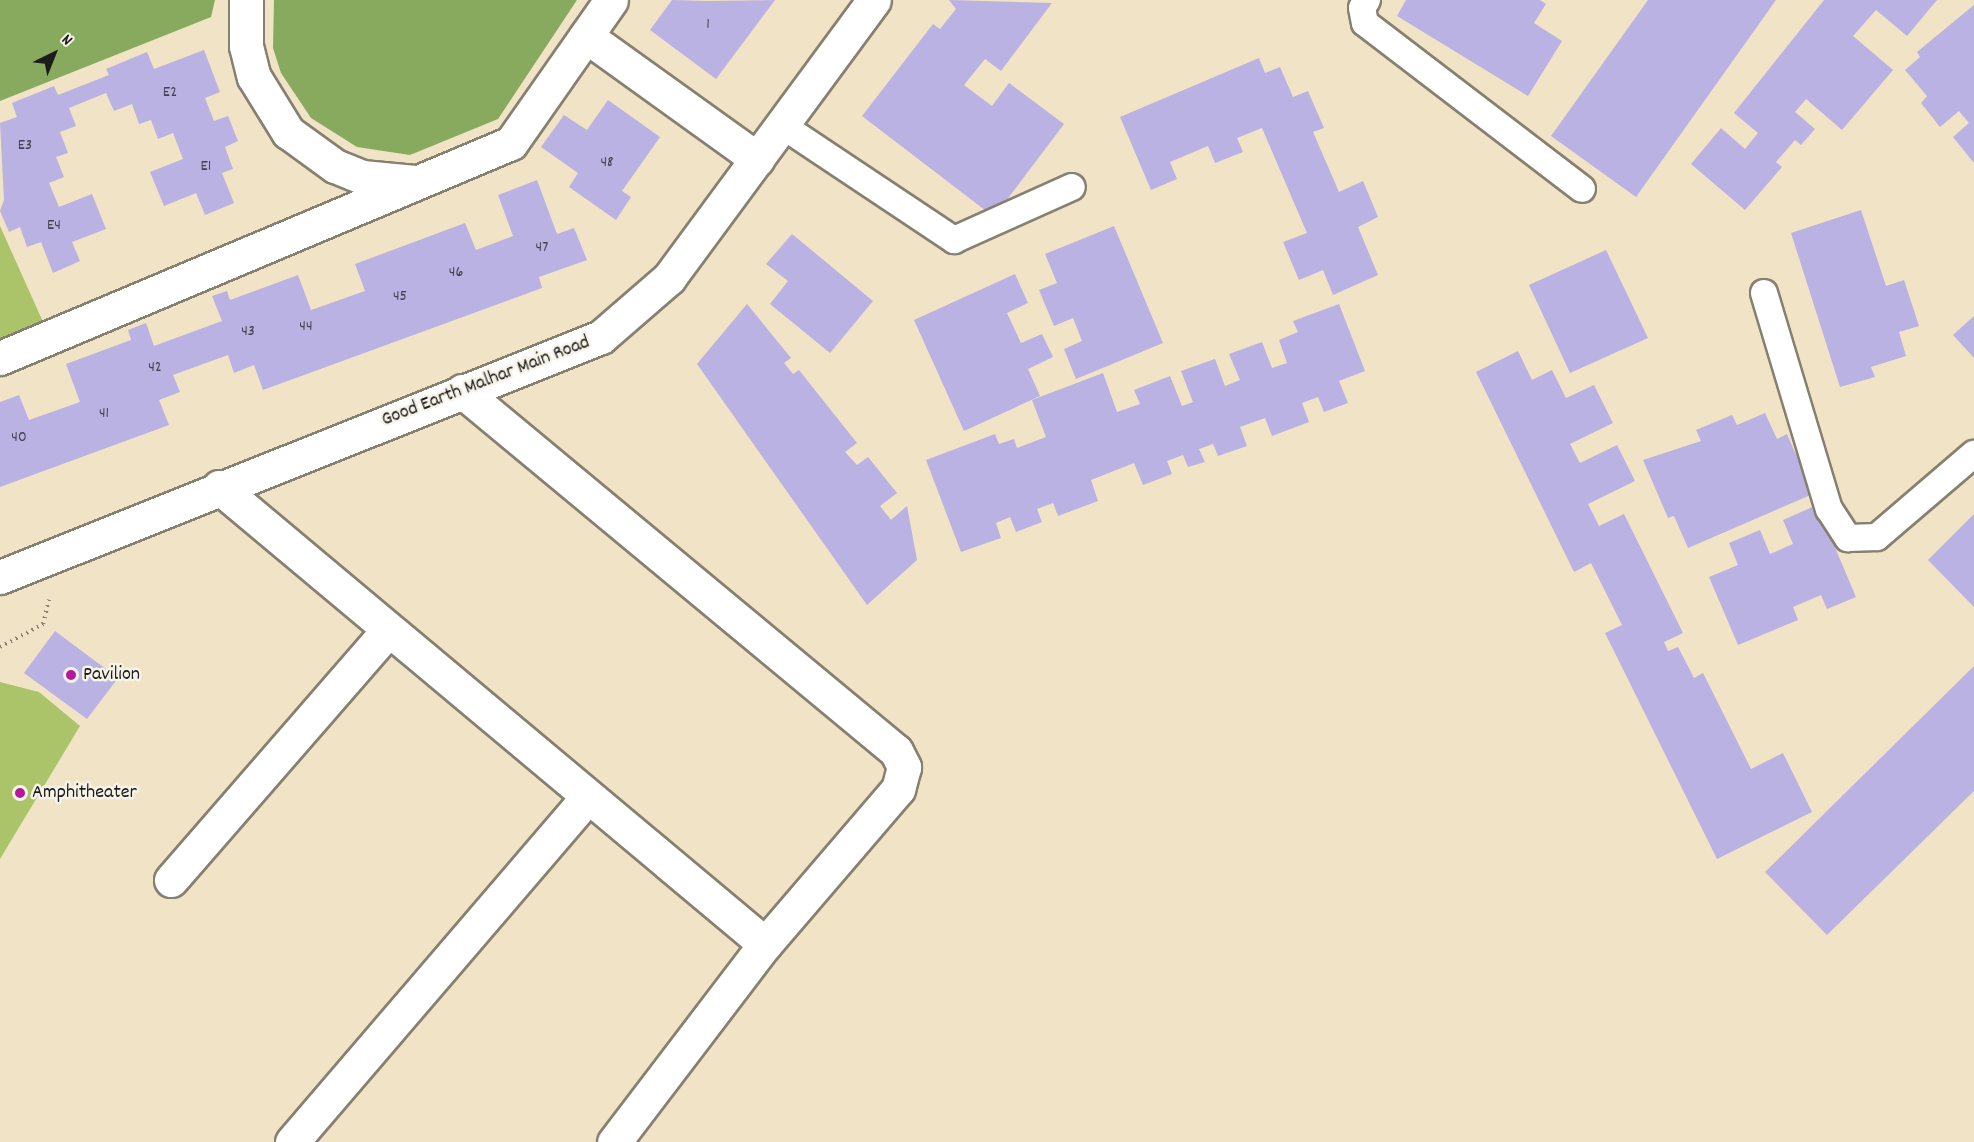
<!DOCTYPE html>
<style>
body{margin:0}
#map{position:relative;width:1974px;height:1142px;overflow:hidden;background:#f1e3c6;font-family:Dekko,sans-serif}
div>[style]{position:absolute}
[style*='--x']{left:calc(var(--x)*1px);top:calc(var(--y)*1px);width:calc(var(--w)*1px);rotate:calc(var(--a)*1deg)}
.green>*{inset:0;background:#abc46a}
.forest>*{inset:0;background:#88aa5e}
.building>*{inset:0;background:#bab2e3}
.path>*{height:4px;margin-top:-2px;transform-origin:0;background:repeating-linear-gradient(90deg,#868071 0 1.5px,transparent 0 6px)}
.roads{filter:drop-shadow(2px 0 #868071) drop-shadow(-2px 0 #868071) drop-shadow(0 2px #868071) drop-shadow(0 -2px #868071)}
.lane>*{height:26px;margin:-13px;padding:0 13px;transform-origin:13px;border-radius:13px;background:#fff}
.street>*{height:33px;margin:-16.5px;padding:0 16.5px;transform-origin:16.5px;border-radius:16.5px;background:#fff}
.dots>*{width:16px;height:16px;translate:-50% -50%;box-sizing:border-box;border:3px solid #f7f3e8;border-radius:50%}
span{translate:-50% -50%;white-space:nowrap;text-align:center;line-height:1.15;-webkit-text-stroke:5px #f7f3e8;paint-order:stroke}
.number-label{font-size:16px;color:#44424e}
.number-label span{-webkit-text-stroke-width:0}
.street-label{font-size:20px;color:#1c1c1c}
.poi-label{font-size:20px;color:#1c1c1c}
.left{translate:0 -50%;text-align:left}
.north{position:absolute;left:24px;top:24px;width:60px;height:60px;-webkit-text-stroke:4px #f7f3e8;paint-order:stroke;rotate:43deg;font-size:16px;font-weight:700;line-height:24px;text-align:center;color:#1c1c1c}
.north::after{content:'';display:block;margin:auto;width:21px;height:27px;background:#1c1c1c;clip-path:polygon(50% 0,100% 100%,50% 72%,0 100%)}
</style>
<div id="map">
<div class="green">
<div style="clip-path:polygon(0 226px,44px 324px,0 344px)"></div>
<div style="clip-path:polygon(0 682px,39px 692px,80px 726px,0 859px)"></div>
</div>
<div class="forest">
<div style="clip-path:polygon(0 0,215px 0,211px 17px,0 101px)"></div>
<div style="clip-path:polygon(274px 0,577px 0,498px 119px,410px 155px,357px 147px,311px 118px,281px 73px,273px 48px)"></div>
</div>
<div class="building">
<div style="clip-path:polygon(672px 0,707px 1px,775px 0,716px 79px,650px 30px)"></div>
<div style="clip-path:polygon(949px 0,1052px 3px,1001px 71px,985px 59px,964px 85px,992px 106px,1009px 83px,1064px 124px,994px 217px,862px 116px,933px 24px,940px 29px,956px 9px)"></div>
<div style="clip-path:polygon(1406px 0,1540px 0,1546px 4px,1534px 23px,1562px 41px,1528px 96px,1397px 16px)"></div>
<div style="clip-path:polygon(1648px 0,1776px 0,1636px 197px,1551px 136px)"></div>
<div style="clip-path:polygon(1824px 0,1937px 0,1907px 36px,1876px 10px,1853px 36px,1893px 70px,1842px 130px,1806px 99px,1795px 112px,1815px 129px,1801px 145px,1795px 140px,1776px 162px,1782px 167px,1745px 210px,1691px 164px,1721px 128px,1745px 149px,1758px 133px,1734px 113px)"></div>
<div style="clip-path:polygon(1974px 5px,1974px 163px,1953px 137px,1969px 123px,1959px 111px,1940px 127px,1921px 103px,1927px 96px,1905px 70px,1920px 57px,1917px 52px)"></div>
<div style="clip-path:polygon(204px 50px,220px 92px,205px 98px,214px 121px,228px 116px,238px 141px,225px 147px,233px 169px,222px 173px,234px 203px,205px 215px,196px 193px,164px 206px,150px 172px,183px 159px,173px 133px,158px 139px,151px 120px,139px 124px,132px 104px,114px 111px,106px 93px,69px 108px,76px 126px,60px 132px,68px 153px,56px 157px,64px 177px,49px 183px,59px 207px,92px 194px,106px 229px,72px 242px,80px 261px,53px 273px,41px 242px,27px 247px,20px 227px,9px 232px,0 211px,4px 200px,0 123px,17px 117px,12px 103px,54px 86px,58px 95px,109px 75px,106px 69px,147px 52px,154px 69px)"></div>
<div style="clip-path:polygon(1259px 58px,1265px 73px,1280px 67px,1293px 97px,1308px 91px,1324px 128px,1313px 132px,1339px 192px,1363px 181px,1378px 217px,1358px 227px,1378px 275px,1333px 295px,1323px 270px,1299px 280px,1283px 242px,1307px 233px,1262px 128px,1237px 138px,1243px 152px,1215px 163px,1208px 146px,1170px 162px,1177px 179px,1151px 190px,1120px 117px)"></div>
<div style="clip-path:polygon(608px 100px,660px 137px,622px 191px,631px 197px,616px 220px,569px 187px,578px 173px,541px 147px,564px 115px,587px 130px)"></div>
<div style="clip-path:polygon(537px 180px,557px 234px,574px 228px,587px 260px,539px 277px,542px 288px,263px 390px,254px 365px,234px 373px,228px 355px,173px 375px,180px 392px,159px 400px,169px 425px,0 487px,0 402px,19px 395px,29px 420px,80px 402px,66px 364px,131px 340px,128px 330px,146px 323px,154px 346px,222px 321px,212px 296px,227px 291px,230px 300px,298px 275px,311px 310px,365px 291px,355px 264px,465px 223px,476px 250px,513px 236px,498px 195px)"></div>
<div style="clip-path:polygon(1861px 210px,1886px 286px,1904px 280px,1919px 326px,1899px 332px,1906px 356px,1871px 367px,1875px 377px,1840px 387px,1791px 233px)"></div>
<div style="clip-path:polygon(1114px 226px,1163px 343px,1076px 379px,1064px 349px,1082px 341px,1073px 318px,1054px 326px,1039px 290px,1057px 283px,1045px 254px)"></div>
<div style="clip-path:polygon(792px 234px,873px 301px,830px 353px,770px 304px,788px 281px,766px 264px)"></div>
<div style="clip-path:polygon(1606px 250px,1648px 338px,1570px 373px,1529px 285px)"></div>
<div style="clip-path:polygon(1015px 274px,1028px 303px,1007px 313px,1021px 343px,1042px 334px,1053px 357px,1028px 369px,1040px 396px,964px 431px,914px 320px)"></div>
<div style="clip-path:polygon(747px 304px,791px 358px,784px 363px,793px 374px,799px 370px,857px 443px,845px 452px,857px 465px,868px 457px,897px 493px,880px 506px,891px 520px,907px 506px,917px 560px,867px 605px,697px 364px)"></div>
<div style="clip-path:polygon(1339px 304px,1365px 371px,1339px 381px,1348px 403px,1324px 412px,1318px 397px,1302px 403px,1309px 422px,1272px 436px,1265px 418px,1240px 427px,1247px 446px,1218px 456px,1213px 444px,1199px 449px,1205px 462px,1188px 467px,1183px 455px,1167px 461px,1172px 474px,1143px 485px,1134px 463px,1091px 480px,1098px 501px,1058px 516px,1053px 503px,1037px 509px,1042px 522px,1016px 532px,1010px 517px,996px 523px,1001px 538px,961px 552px,926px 460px,995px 434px,999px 444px,1014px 439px,1017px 448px,1046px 437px,1032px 400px,1103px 373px,1117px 412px,1140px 404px,1134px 390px,1170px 376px,1182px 406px,1193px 402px,1181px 371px,1215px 359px,1225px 386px,1240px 380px,1229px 354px,1262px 342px,1272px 368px,1287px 363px,1279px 340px,1298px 332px,1293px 321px)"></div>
<div style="clip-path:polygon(1974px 316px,1974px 358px,1953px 335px)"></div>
<div style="clip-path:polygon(1518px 351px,1532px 380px,1552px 370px,1566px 398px,1594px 385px,1613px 423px,1570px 444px,1580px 463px,1617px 445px,1635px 481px,1588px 504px,1599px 526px,1624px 514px,1683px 633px,1664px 642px,1668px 651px,1678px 647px,1694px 678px,1703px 673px,1751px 769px,1783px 753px,1812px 812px,1717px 859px,1605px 633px,1622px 625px,1591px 563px,1574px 572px,1476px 372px)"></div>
<div style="clip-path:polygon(1765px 413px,1777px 439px,1787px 434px,1813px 494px,1688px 548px,1674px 516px,1668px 518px,1643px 460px,1701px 441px,1696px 430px,1732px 415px,1737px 425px)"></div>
<div style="clip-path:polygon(1817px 505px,1856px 597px,1827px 609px,1821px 595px,1793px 607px,1798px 620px,1738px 645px,1709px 577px,1738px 565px,1729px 543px,1760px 530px,1770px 554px,1793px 544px,1783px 520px)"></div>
<div style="clip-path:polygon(1974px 514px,1974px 607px,1928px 560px)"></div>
<div style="clip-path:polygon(55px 631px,118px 678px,87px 719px,24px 673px)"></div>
<div style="clip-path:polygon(1974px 666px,1974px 791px,1827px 935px,1765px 872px)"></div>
</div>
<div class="path">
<div style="--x:0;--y:647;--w:49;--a:-28.1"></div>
<div style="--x:43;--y:624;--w:25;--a:-76"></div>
</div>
<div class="roads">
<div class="lane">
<div style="--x:1367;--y:0;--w:9;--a:122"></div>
<div style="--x:1362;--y:8;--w:15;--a:79"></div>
<div style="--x:1365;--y:23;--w:273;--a:37.4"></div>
<div style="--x:783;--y:126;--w:206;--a:33.7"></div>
<div style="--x:954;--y:240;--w:129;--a:-24.2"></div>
<div style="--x:1764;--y:293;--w:226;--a:73.3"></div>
<div style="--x:1829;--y:509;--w:35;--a:57"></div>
<div style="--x:1848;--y:538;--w:29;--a:-2"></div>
<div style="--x:1877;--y:537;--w:128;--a:-40.6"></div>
</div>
<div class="street">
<div style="--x:246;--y:0;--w:46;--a:90"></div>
<div style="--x:246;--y:46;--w:32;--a:76"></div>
<div style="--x:254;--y:77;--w:65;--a:58.3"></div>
<div style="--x:288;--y:132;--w:58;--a:35.9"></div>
<div style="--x:335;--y:166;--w:29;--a:22"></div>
<div style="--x:362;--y:177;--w:53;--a:5.4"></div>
<div style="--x:586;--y:36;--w:211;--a:35.7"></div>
<div style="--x:0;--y:358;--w:554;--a:-22.82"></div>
<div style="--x:511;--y:143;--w:174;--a:-55"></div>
<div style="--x:462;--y:391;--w:564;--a:39.68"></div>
<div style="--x:896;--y:751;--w:18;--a:63"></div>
<div style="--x:904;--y:767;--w:23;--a:105"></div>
<div style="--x:898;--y:789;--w:204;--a:130.6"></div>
<div style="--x:765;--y:944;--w:249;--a:127.3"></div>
<div style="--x:219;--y:487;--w:712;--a:39.93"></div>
<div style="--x:0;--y:577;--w:647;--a:-21.77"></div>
<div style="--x:601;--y:337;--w:90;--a:-40.9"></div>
<div style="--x:669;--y:278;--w:345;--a:-53.6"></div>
<div style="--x:171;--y:880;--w:331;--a:-49"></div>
<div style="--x:292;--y:1142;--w:453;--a:-49.4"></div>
</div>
</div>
<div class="dots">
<div style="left:71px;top:675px;background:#b5179e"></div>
<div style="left:20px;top:793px;background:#b5179e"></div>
</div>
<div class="number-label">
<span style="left:708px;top:25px">1</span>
<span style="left:170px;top:93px">E2</span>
<span style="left:25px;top:146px">E3</span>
<span style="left:607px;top:163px">48</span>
<span style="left:206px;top:167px">E1</span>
<span style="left:54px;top:226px">E4</span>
<span style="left:542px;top:248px">47</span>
<span style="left:456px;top:273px">46</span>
<span style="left:400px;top:297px">45</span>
<span style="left:306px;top:327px">44</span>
<span style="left:248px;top:332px">43</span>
<span style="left:155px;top:368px">42</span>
<span style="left:104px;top:414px">41</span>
<span style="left:19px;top:438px">40</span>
</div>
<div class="street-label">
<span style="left:486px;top:382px;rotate:-21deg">Good Earth Malhar Main Road</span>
</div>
<div class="poi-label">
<span class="left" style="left:83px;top:675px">Pavilion</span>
<span class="left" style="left:32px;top:793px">Amphitheater</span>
</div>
<div class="north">N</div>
</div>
